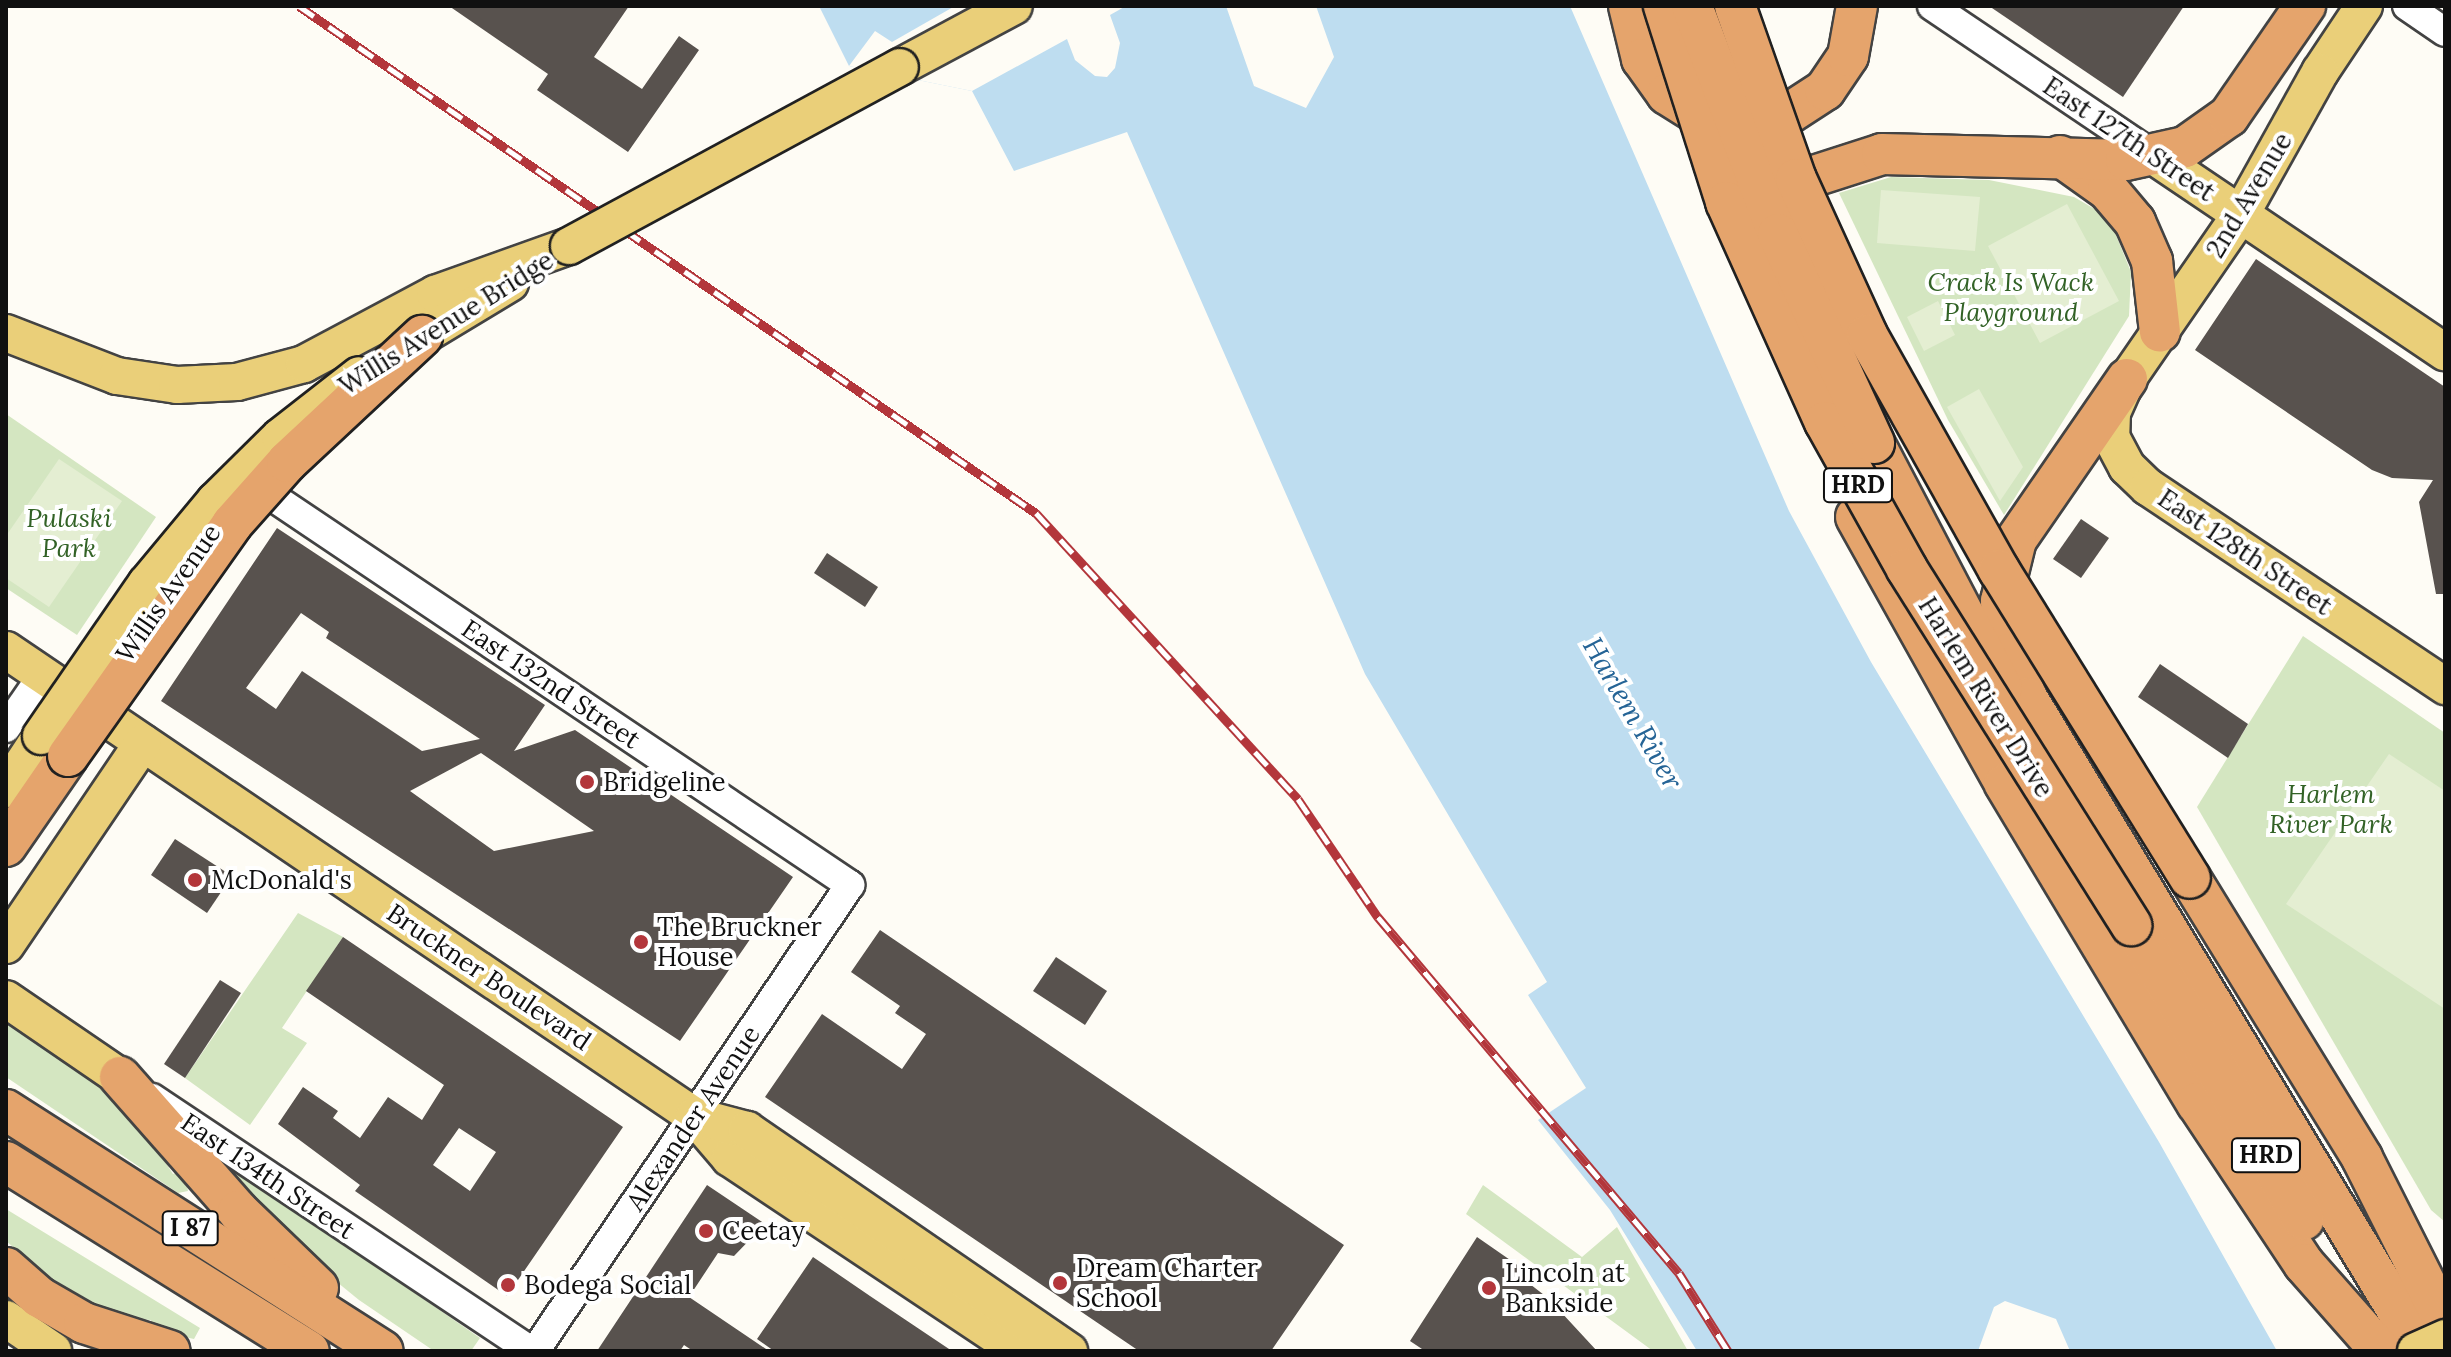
<!DOCTYPE html>
<style>
body{margin:0}
#map{position:relative;width:2451px;height:1357px;overflow:hidden;background:#fefcf5;font-family:Lora,serif}
div>[style]{position:absolute}
[style*='--x']{left:calc(var(--x)*1px);top:calc(var(--y)*1px);width:calc(var(--w)*1px);rotate:calc(var(--a)*1deg)}
.green>*{inset:0;background:#d4e6c1}
.pitch>*{inset:0;background:#e4eed2}
.water>*{inset:0;background:#beddf0}
.pier>*{inset:0;background:#fefcf5}
.building>*{inset:0;background:#58524e}
.roads{filter:drop-shadow(2px 0 #434343) drop-shadow(-2px 0 #434343) drop-shadow(0 2px #434343) drop-shadow(0 -2px #434343)}
.minor>*{height:28px;margin:-14px;padding:0 14px;transform-origin:14px;border-radius:14px;background:#fff}
.major>*{height:36px;margin:-18px;padding:0 18px;transform-origin:18px;border-radius:18px;background:#eacf79}
.highway>*{height:40px;margin:-20px;padding:0 20px;transform-origin:20px;border-radius:20px;background:#e5a46c}
.rail>*{height:9px;margin-top:-4.5px;transform-origin:0;background:repeating-linear-gradient(90deg,#fff 0 18px,#b3363b 0 36px);box-sizing:border-box;border-block:2px solid #b3363b}
.bridges{filter:drop-shadow(2px 0 #212121) drop-shadow(-2px 0 #212121) drop-shadow(0 2px #212121) drop-shadow(0 -2px #212121)}
.major-bridge>*{height:36px;margin:-18px;padding:0 18px;transform-origin:18px;border-radius:18px;background:#eacf79}
.highway-bridge>*{height:40px;margin:-20px;padding:0 20px;transform-origin:20px;border-radius:20px;background:#e5a46c}
.dots>*{width:22px;height:22px;translate:-50% -50%;box-sizing:border-box;border:4px solid #fff;border-radius:50%}
span{translate:-50% -50%;white-space:nowrap;text-align:center;line-height:1.15;-webkit-text-stroke:8px #fff;paint-order:stroke}
.shield-label span{padding:2px 6px;background:#fff;border:2px solid;border-radius:6px;-webkit-text-stroke-width:0}
.shield-label{font-size:24px;color:#101010;font-weight:700}
.street-label{font-size:26px;color:#101010}
.park-label{font-size:26px;color:#326226;font-style:italic}
.poi-label{font-size:26px;color:#101010}
.left{translate:0 -50%;text-align:left}
.water-label{font-size:28px;color:#256496;font-style:italic}
.frame{position:absolute;inset:0;border:8px solid #101010;pointer-events:none}
</style>
<div id="map">
<div class="green">
<div style="clip-path:polygon(1891px 177px,1989px 180px,2074px 197px,2098px 211px,2114px 230px,2131px 272px,2129px 316px,2004px 515px,1948px 420px,1839px 193px)"></div>
<div style="clip-path:polygon(6px 414px,156px 517px,77px 635px,6px 588px)"></div>
<div style="clip-path:polygon(2303px 636px,2445px 733px,2445px 1222px,2431px 1210px,2197px 807px)"></div>
<div style="clip-path:polygon(298px 913px,343px 937px,282px 1028px,307px 1043px,250px 1125px,185px 1078px)"></div>
<div style="clip-path:polygon(6px 1019px,132px 1111px,173px 1174px,184px 1170px,188px 1191px,178px 1193px,6px 1077px)"></div>
<div style="clip-path:polygon(215px 1155px,480px 1338px,471px 1351px,434px 1351px,359px 1300px,272px 1229px)"></div>
<div style="clip-path:polygon(1483px 1185px,1582px 1257px,1617px 1227px,1688px 1351px,1653px 1351px,1466px 1214px)"></div>
<div style="clip-path:polygon(6px 1209px,200px 1328px,194px 1339px,153px 1330px,151px 1320px,119px 1318px,79px 1303px,6px 1241px)"></div>
</div>
<div class="pitch">
<div style="clip-path:polygon(1881px 190px,1980px 197px,1975px 251px,1877px 243px)"></div>
<div style="clip-path:polygon(2067px 204px,2119px 301px,2040px 343px,1988px 246px)"></div>
<div style="clip-path:polygon(1938px 301px,1955px 335px,1924px 351px,1907px 317px)"></div>
<div style="clip-path:polygon(1979px 389px,2023px 467px,2000px 501px,1947px 407px)"></div>
<div style="clip-path:polygon(59px 459px,122px 501px,49px 607px,6px 578px,6px 536px)"></div>
<div style="clip-path:polygon(2389px 754px,2445px 791px,2445px 1009px,2286px 904px)"></div>
</div>
<div class="water">
<div style="clip-path:polygon(819px 6px,1226px 6px,1254px 86px,1306px 108px,1334px 57px,1316px 6px,1570px 6px,1789px 511px,1871px 662px,2159px 1142px,2277px 1351px,2070px 1351px,2056px 1319px,2005px 1301px,1994px 1307px,1978px 1351px,1697px 1351px,1610px 1210px,1538px 1120px,1586px 1088px,1528px 995px,1547px 982px,1365px 674px,1127px 132px,1014px 171px,972px 91px,849px 66px)"></div>
</div>
<div class="pier">
<div style="clip-path:polygon(955px 6px,1126px 6px,1110px 15px,1120px 43px,1115px 68px,1107px 77px,1095px 76px,1075px 60px,1067px 39px,972px 91px,849px 66px,875px 31px,892px 42px)"></div>
</div>
<div class="building">
<div style="clip-path:polygon(449px 6px,629px 6px,594px 57px,642px 89px,679px 36px,699px 50px,628px 152px,537px 90px,548px 74px)"></div>
<div style="clip-path:polygon(1989px 6px,2184px 6px,2123px 97px)"></div>
<div style="clip-path:polygon(2256px 259px,2445px 387px,2445px 594px,2436px 594px,2419px 502px,2433px 480px,2392px 478px,2372px 470px,2195px 350px)"></div>
<div style="clip-path:polygon(2081px 519px,2109px 538px,2081px 578px,2053px 559px)"></div>
<div style="clip-path:polygon(evenodd,277px 528px,545px 705px,514px 751px,575px 730px,793px 877px,680px 1041px,161px 701px,277px 528px,301px 613px,329px 632px,326px 638px,480px 739px,422px 751px,302px 671px,276px 709px,246px 688px,301px 613px,277px 528px,481px 753px,503px 768px,594px 831px,494px 851px,410px 791px,481px 753px)"></div>
<div style="clip-path:polygon(827px 553px,878px 587px,865px 607px,814px 573px)"></div>
<div style="clip-path:polygon(2160px 664px,2248px 724px,2228px 758px,2138px 697px)"></div>
<div style="clip-path:polygon(175px 839px,232px 876px,207px 913px,151px 875px)"></div>
<div style="clip-path:polygon(880px 930px,1344px 1245px,1271px 1351px,1139px 1351px,765px 1097px,822px 1014px,902px 1069px,926px 1034px,895px 1013px,900px 1006px,851px 972px)"></div>
<div style="clip-path:polygon(evenodd,343px 937px,623px 1127px,507px 1296px,355px 1191px,360px 1185px,278px 1124px,303px 1087px,338px 1111px,333px 1118px,360px 1138px,388px 1097px,422px 1120px,444px 1085px,306px 991px,343px 937px,459px 1128px,496px 1152px,470px 1191px,433px 1165px,459px 1128px)"></div>
<div style="clip-path:polygon(1056px 957px,1107px 991px,1085px 1025px,1033px 991px)"></div>
<div style="clip-path:polygon(220px 980px,241px 993px,185px 1078px,164px 1064px)"></div>
<div style="clip-path:polygon(707px 1185px,765px 1224px,734px 1256px,718px 1253px,689px 1297px,769px 1351px,693px 1351px,684px 1345px,680px 1351px,597px 1351px)"></div>
<div style="clip-path:polygon(1477px 1237px,1526px 1271px,1522px 1278px,1548px 1298px,1597px 1351px,1425px 1351px,1410px 1341px)"></div>
<div style="clip-path:polygon(813px 1257px,870px 1296px,952px 1351px,774px 1351px,757px 1339px)"></div>
</div>
<div class="roads">
<div class="minor">
<div style="--x:1932;--y:6;--w:268;--a:34"></div>
<div style="--x:2407;--y:6;--w:46;--a:34.4"></div>
<div style="--x:248;--y:486;--w:5;--a:-37"></div>
<div style="--x:252;--y:483;--w:721;--a:33.91"></div>
<div style="--x:850;--y:885;--w:562;--a:124.06"></div>
<div style="--x:6;--y:728;--w:63;--a:-55.3"></div>
<div style="--x:152;--y:1098;--w:456;--a:33.7"></div>
</div>
<div class="major">
<div style="--x:2364;--y:6;--w:79;--a:123.7"></div>
<div style="--x:2320;--y:72;--w:162;--a:119.1"></div>
<div style="--x:2241;--y:214;--w:201;--a:124.6"></div>
<div style="--x:2127;--y:379;--w:37;--a:114"></div>
<div style="--x:2112;--y:413;--w:24;--a:92"></div>
<div style="--x:2111;--y:437;--w:34;--a:62"></div>
<div style="--x:2127;--y:467;--w:29;--a:44"></div>
<div style="--x:2148;--y:487;--w:358;--a:33.8"></div>
<div style="--x:900;--y:67;--w:129;--a:-28.2"></div>
<div style="--x:2154;--y:156;--w:351;--a:34"></div>
<div style="--x:6;--y:333;--w:119;--a:21.2"></div>
<div style="--x:117;--y:376;--w:61;--a:8.5"></div>
<div style="--x:177;--y:385;--w:60;--a:-2.9"></div>
<div style="--x:237;--y:382;--w:69;--a:-15"></div>
<div style="--x:304;--y:364;--w:149;--a:-28.1"></div>
<div style="--x:435;--y:294;--w:142;--a:-19.7"></div>
<div style="--x:422;--y:336;--w:103;--a:-31.1"></div>
<div style="--x:6;--y:650;--w:831;--a:34.11"></div>
<div style="--x:694;--y:1116;--w:55;--a:49.4"></div>
<div style="--x:730;--y:1158;--w:348;--a:33.7"></div>
<div style="--x:6;--y:789;--w:64;--a:-56.6"></div>
<div style="--x:6;--y:945;--w:244;--a:-55.9"></div>
<div style="--x:6;--y:999;--w:138;--a:34.4"></div>
<div style="--x:694;--y:1116;--w:55;--a:14.8"></div>
<div style="--x:747;--y:1130;--w:391;--a:34.5"></div>
<div style="--x:6;--y:1319;--w:57;--a:34.2"></div>
</div>
<div class="highway">
<div style="--x:1629;--y:6;--w:55;--a:76.2"></div>
<div style="--x:1642;--y:59;--w:43;--a:54.5"></div>
<div style="--x:1667;--y:94;--w:41;--a:32.2"></div>
<div style="--x:1702;--y:116;--w:43;--a:9.5"></div>
<div style="--x:1744;--y:123;--w:45;--a:-11.6"></div>
<div style="--x:1788;--y:114;--w:44;--a:-33"></div>
<div style="--x:1825;--y:90;--w:41;--a:-55.9"></div>
<div style="--x:1848;--y:56;--w:51;--a:-79.8"></div>
<div style="--x:2060;--y:156;--w:59;--a:35.3"></div>
<div style="--x:2108;--y:190;--w:42;--a:49.8"></div>
<div style="--x:2135;--y:222;--w:43;--a:66.4"></div>
<div style="--x:2152;--y:261;--w:71;--a:83.6"></div>
<div style="--x:1778;--y:213;--w:52;--a:-45.8"></div>
<div style="--x:1814;--y:176;--w:71;--a:-17.9"></div>
<div style="--x:1882;--y:154;--w:244;--a:1.4"></div>
<div style="--x:2126;--y:160;--w:60;--a:-12.4"></div>
<div style="--x:2185;--y:147;--w:54;--a:-35.2"></div>
<div style="--x:2229;--y:116;--w:134;--a:-55.4"></div>
<div style="--x:2127;--y:379;--w:196;--a:124.6"></div>
<div style="--x:2016;--y:540;--w:63;--a:103.8"></div>
<div style="--x:2001;--y:601;--w:53;--a:82.5"></div>
<div style="--x:2008;--y:654;--w:48;--a:66.6"></div>
<div style="--x:2027;--y:698;--w:763;--a:58.83"></div>
<div style="--x:1874;--y:443;--w:276;--a:62.4"></div>
<div style="--x:1856;--y:517;--w:306;--a:60.8"></div>
<div style="--x:2005;--y:784;--w:372;--a:59"></div>
<div style="--x:2197;--y:1103;--w:193;--a:56.4"></div>
<div style="--x:2304;--y:1264;--w:116;--a:48.5"></div>
<div style="--x:6;--y:846;--w:109;--a:-55.4"></div>
<div style="--x:2190;--y:878;--w:329;--a:58.4"></div>
<div style="--x:2362;--y:1158;--w:184;--a:63.2"></div>
<div style="--x:2116;--y:895;--w:375;--a:60"></div>
<div style="--x:120;--y:1077;--w:179;--a:48.6"></div>
<div style="--x:238;--y:1211;--w:111;--a:43.9"></div>
<div style="--x:6;--y:1110;--w:447;--a:32.6"></div>
<div style="--x:6;--y:1162;--w:357;--a:32"></div>
<div style="--x:6;--y:1268;--w:44;--a:41.3"></div>
<div style="--x:39;--y:1297;--w:52;--a:30"></div>
<div style="--x:84;--y:1323;--w:90;--a:18"></div>
</div>
</div>
<div class="rail">
<div style="--x:299;--y:6;--w:895;--a:34.53"></div>
<div style="--x:1036;--y:513;--w:388;--a:47.5"></div>
<div style="--x:1298;--y:799;--w:143;--a:55.9"></div>
<div style="--x:1378;--y:917;--w:466;--a:49.8"></div>
<div style="--x:1679;--y:1273;--w:92;--a:57.9"></div>
</div>
<div class="bridges">
<div class="major-bridge">
<div style="--x:569;--y:246;--w:376;--a:-28.4"></div>
<div style="--x:41;--y:736;--w:185;--a:-55.4"></div>
<div style="--x:146;--y:584;--w:108;--a:-50.3"></div>
<div style="--x:215;--y:501;--w:91;--a:-44.6"></div>
<div style="--x:280;--y:437;--w:100;--a:-38.1"></div>
<div style="--x:2416;--y:1351;--w:32;--a:-24"></div>
</div>
<div class="highway-bridge">
<div style="--x:1664;--y:6;--w:206;--a:72.4"></div>
<div style="--x:1726;--y:202;--w:241;--a:65.8"></div>
<div style="--x:1825;--y:422;--w:168;--a:60.8"></div>
<div style="--x:1907;--y:569;--w:421;--a:57.8"></div>
<div style="--x:1692;--y:6;--w:244;--a:69.3"></div>
<div style="--x:1778;--y:234;--w:230;--a:65.3"></div>
<div style="--x:1735;--y:6;--w:183;--a:70.6"></div>
<div style="--x:1796;--y:179;--w:171;--a:65.5"></div>
<div style="--x:1867;--y:335;--w:270;--a:60.7"></div>
<div style="--x:1999;--y:570;--w:362;--a:58.2"></div>
<div style="--x:68;--y:756;--w:284;--a:-54.7"></div>
<div style="--x:232;--y:524;--w:83;--a:-48.4"></div>
<div style="--x:287;--y:462;--w:185;--a:-43"></div>
</div>
</div>
<div class="dots">
<div style="left:587px;top:782px;background:#b3363b"></div>
<div style="left:195px;top:880px;background:#b3363b"></div>
<div style="left:641px;top:942px;background:#b3363b"></div>
<div style="left:706px;top:1231px;background:#b3363b"></div>
<div style="left:1060px;top:1283px;background:#b3363b"></div>
<div style="left:508px;top:1285px;background:#b3363b"></div>
<div style="left:1489px;top:1288px;background:#b3363b"></div>
</div>
<div class="shield-label">
<span style="left:1858px;top:485px">HRD</span>
<span style="left:2266px;top:1155px">HRD</span>
<span style="left:190px;top:1228px">I 87</span>
</div>
<div class="street-label">
<span style="left:2129px;top:139px;rotate:34deg">East 127th Street</span>
<span style="left:2249px;top:195px;rotate:-59deg">2nd Avenue</span>
<span style="left:446px;top:323px;rotate:-32deg">Willis Avenue Bridge</span>
<span style="left:2245px;top:552px;rotate:34deg">East 128th Street</span>
<span style="left:168px;top:593px;rotate:-55deg">Willis Avenue</span>
<span style="left:551px;top:684px;rotate:34deg">East 132nd Street</span>
<span style="left:1986px;top:697px;rotate:58deg">Harlem River Drive</span>
<span style="left:489px;top:977px;rotate:34deg">Bruckner Boulevard</span>
<span style="left:693px;top:1118px;rotate:-56deg">Alexander Avenue</span>
<span style="left:268px;top:1176px;rotate:34deg">East 134th Street</span>
</div>
<div class="park-label">
<span style="left:2011px;top:297px">Crack Is Wack<br>Playground</span>
<span style="left:69px;top:533px">Pulaski<br>Park</span>
<span style="left:2331px;top:809px">Harlem<br>River Park</span>
</div>
<div class="poi-label">
<span class="left" style="left:603px;top:782px">Bridgeline</span>
<span class="left" style="left:211px;top:880px">McDonald's</span>
<span class="left" style="left:657px;top:942px">The Bruckner<br>House</span>
<span class="left" style="left:722px;top:1231px">Ceetay</span>
<span class="left" style="left:1076px;top:1283px">Dream Charter<br>School</span>
<span class="left" style="left:1505px;top:1288px">Lincoln at<br>Bankside</span>
<span class="left" style="left:524px;top:1285px">Bodega Social</span>
</div>
<div class="water-label">
<span style="left:1633px;top:713px;rotate:60deg">Harlem River</span>
</div>
<div class="frame"></div>
</div>
